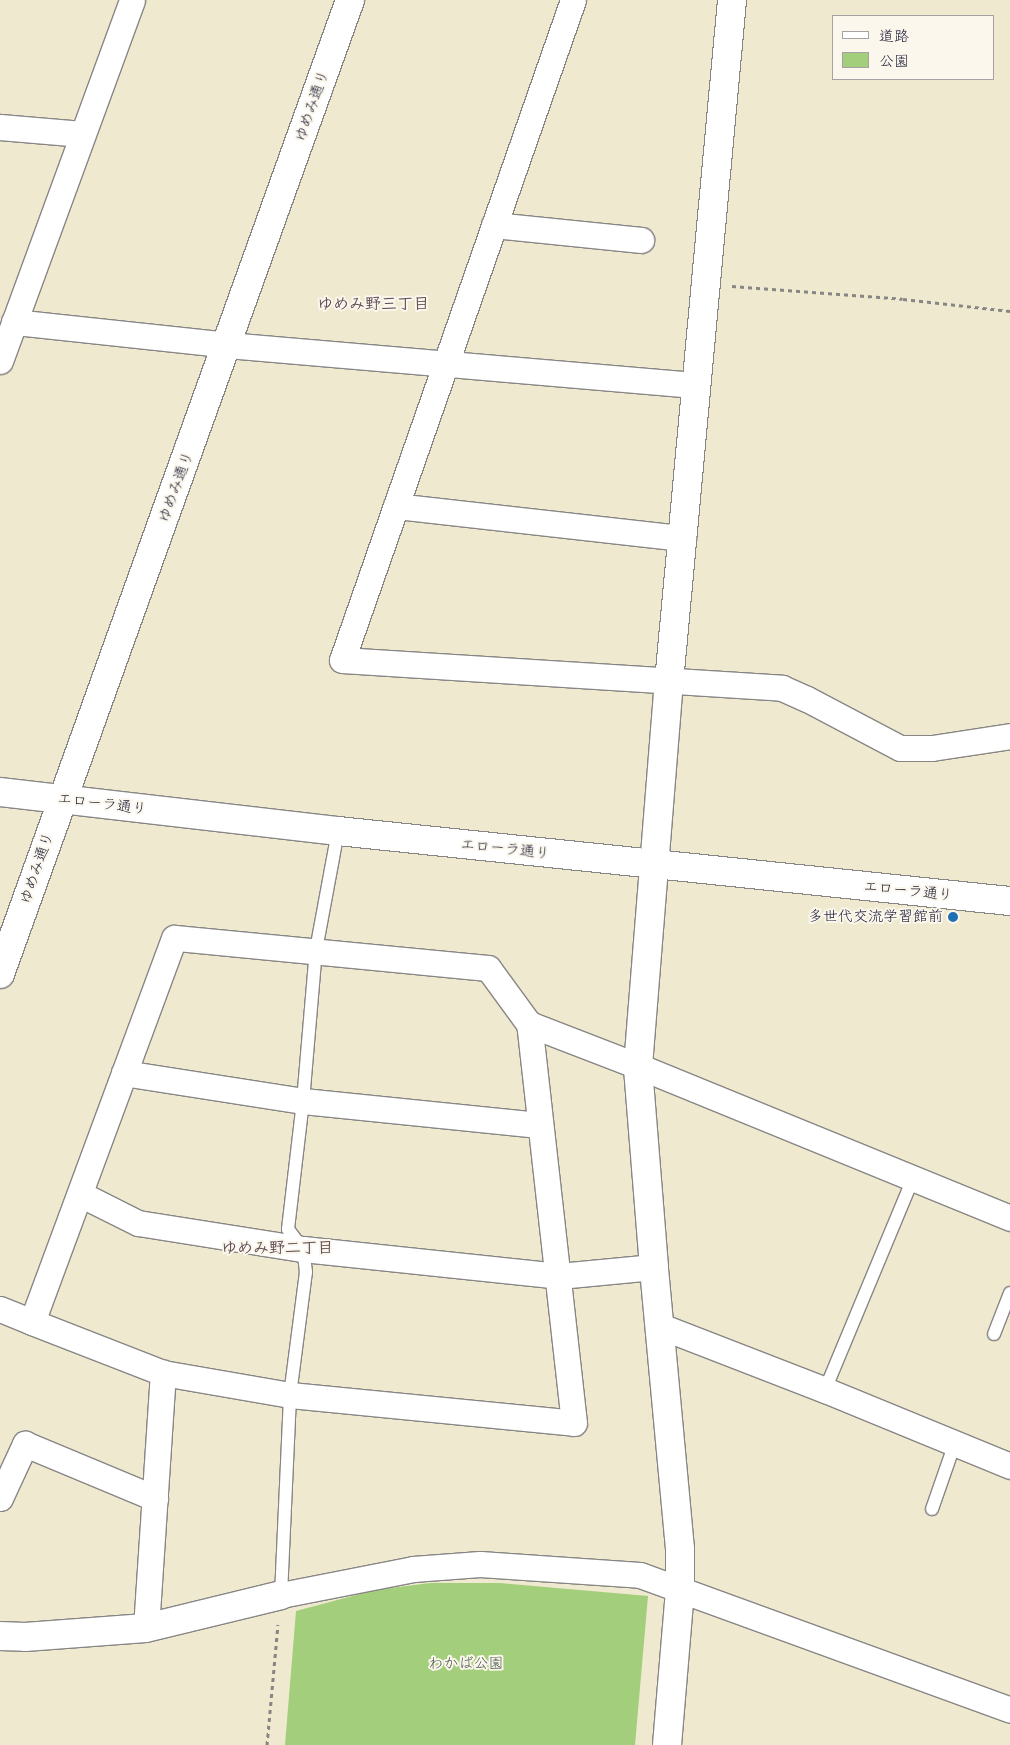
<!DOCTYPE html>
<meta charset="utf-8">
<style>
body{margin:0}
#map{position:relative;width:1010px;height:1745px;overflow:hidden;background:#efe9cf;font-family:"Comic Neue","Klee One",sans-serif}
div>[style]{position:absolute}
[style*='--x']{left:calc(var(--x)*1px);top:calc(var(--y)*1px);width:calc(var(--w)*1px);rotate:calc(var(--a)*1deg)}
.green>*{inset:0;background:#a3ce7b}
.path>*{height:3px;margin-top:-1.5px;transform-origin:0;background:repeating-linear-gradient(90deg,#888685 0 4px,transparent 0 8px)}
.roads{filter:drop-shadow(1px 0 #888685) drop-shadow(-1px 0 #888685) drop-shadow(0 1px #888685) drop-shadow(0 -1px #888685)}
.service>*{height:12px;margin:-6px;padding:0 6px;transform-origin:6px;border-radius:6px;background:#fff}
.minor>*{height:25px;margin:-12.5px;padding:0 12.5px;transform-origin:12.5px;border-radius:12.5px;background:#fff}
.tertiary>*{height:28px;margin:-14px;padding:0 14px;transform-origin:14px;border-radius:14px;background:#fff}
.dots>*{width:14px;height:14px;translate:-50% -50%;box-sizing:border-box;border:2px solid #fbf7ec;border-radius:50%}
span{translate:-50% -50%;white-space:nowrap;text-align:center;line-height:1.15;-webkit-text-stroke:4px #fbf7ec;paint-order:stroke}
.street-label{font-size:15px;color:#22223b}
.poi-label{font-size:15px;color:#22223b}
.right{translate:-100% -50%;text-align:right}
.park-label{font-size:15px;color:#49564e}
.neighbourhood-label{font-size:16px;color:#604c55;font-weight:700}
.legend{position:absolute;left:832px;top:15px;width:162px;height:65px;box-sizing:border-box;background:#fbf7ec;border:1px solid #a4a2a5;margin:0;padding:6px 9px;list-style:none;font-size:15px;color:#22223b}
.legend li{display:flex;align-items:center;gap:10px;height:25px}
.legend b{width:25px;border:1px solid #a4a2a5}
</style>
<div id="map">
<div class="green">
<div style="clip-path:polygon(430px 1583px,500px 1583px,648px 1596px,635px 1745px,285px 1745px,296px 1611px,375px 1590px)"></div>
</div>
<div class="path">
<div style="--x:732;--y:286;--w:171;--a:4.3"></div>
<div style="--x:903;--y:299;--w:108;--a:6.4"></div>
<div style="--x:267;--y:1745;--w:121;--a:-84.8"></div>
</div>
<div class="roads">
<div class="service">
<div style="--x:994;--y:1334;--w:44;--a:-68.7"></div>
<div style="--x:825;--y:1390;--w:229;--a:-67.4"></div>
<div style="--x:932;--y:1509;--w:70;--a:-70.8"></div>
<div style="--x:281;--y:1595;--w:200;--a:-87.4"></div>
<div style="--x:290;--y:1395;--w:124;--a:-82.6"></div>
<div style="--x:306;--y:1272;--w:23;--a:-97"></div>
<div style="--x:303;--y:1249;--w:25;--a:-127"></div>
<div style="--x:288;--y:1229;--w:129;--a:-83.3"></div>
<div style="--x:303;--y:1101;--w:152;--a:-85.1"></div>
<div style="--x:316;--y:950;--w:121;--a:-79.5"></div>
</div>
<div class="minor">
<div style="--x:573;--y:0;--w:699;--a:109.29"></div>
<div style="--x:342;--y:660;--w:441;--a:3.6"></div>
<div style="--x:782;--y:688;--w:27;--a:24"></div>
<div style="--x:807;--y:699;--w:105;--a:27.8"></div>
<div style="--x:900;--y:748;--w:32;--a:0"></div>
<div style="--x:932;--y:748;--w:79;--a:-8.7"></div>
<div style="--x:0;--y:127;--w:82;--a:4.9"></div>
<div style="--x:494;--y:225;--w:148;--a:5.8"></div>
<div style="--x:14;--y:322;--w:215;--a:6.1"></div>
<div style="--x:228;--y:345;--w:470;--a:4.9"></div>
<div style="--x:0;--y:361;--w:384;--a:-69.9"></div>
<div style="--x:396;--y:506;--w:289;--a:6.4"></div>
<div style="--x:529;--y:1024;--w:117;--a:21.1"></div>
<div style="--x:638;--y:1066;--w:402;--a:22.2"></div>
<div style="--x:124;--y:1073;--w:181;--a:8.9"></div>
<div style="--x:303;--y:1101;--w:237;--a:5.8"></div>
<div style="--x:80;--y:1194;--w:65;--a:26.6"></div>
<div style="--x:138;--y:1223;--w:167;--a:9"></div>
<div style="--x:303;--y:1249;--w:257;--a:6"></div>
<div style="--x:559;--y:1276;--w:95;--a:-5.4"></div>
<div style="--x:0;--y:1309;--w:35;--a:22"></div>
<div style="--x:32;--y:1322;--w:141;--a:21.3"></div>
<div style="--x:163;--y:1373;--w:129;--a:9.8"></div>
<div style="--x:290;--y:1395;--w:285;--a:5.6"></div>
<div style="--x:574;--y:1423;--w:402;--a:-96.4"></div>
<div style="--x:529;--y:1024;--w:69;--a:-126.2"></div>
<div style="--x:488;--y:968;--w:315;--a:-174.5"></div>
<div style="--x:174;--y:938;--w:409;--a:110.3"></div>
<div style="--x:660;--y:1326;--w:177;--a:21.2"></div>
<div style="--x:825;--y:1390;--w:200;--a:22.3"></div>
<div style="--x:0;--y:1498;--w:60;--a:-65.2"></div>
<div style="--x:25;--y:1444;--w:141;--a:22.6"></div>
<div style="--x:281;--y:1595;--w:135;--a:-11.1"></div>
<div style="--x:413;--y:1569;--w:67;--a:-4.3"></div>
<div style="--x:480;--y:1564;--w:160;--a:3.9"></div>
<div style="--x:640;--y:1575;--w:394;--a:20"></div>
<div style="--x:146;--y:1628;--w:256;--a:-86.2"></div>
</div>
<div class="tertiary">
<div style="--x:0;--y:792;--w:340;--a:6.6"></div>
<div style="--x:338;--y:831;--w:676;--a:5.95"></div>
<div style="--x:0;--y:974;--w:1035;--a:-70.23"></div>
<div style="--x:0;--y:1636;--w:25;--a:2"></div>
<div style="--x:25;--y:1637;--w:121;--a:-4.3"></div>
<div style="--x:146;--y:1628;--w:139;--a:-13.7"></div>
<div style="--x:667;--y:1745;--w:157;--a:-85.2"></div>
<div style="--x:680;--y:1589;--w:40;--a:-90"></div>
<div style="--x:680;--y:1549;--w:283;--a:-95.3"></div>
<div style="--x:654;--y:1267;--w:202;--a:-94.6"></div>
<div style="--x:638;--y:1066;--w:385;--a:-85.4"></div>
<div style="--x:669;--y:682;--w:685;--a:-84.72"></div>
</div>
</div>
<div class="dots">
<div style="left:953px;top:917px;background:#1f6fb2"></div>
</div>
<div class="street-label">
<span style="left:312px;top:106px;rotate:-71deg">ゆめみ通り</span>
<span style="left:176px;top:487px;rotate:-70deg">ゆめみ通り</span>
<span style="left:102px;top:804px;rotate:7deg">エローラ通り</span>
<span style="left:505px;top:849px;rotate:6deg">エローラ通り</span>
<span style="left:37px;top:868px;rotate:-71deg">ゆめみ通り</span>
<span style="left:908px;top:891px;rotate:6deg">エローラ通り</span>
</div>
<div class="poi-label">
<span class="right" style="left:943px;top:917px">多世代交流学習館前</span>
</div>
<div class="park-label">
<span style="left:466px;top:1664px">わかば公園</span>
</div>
<div class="neighbourhood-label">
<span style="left:373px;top:304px">ゆめみ野三丁目</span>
<span style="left:277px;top:1248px">ゆめみ野二丁目</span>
</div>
<ul class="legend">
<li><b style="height:6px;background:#fff"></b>道路</li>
<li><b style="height:14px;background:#a3ce7b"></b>公園</li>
</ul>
</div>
